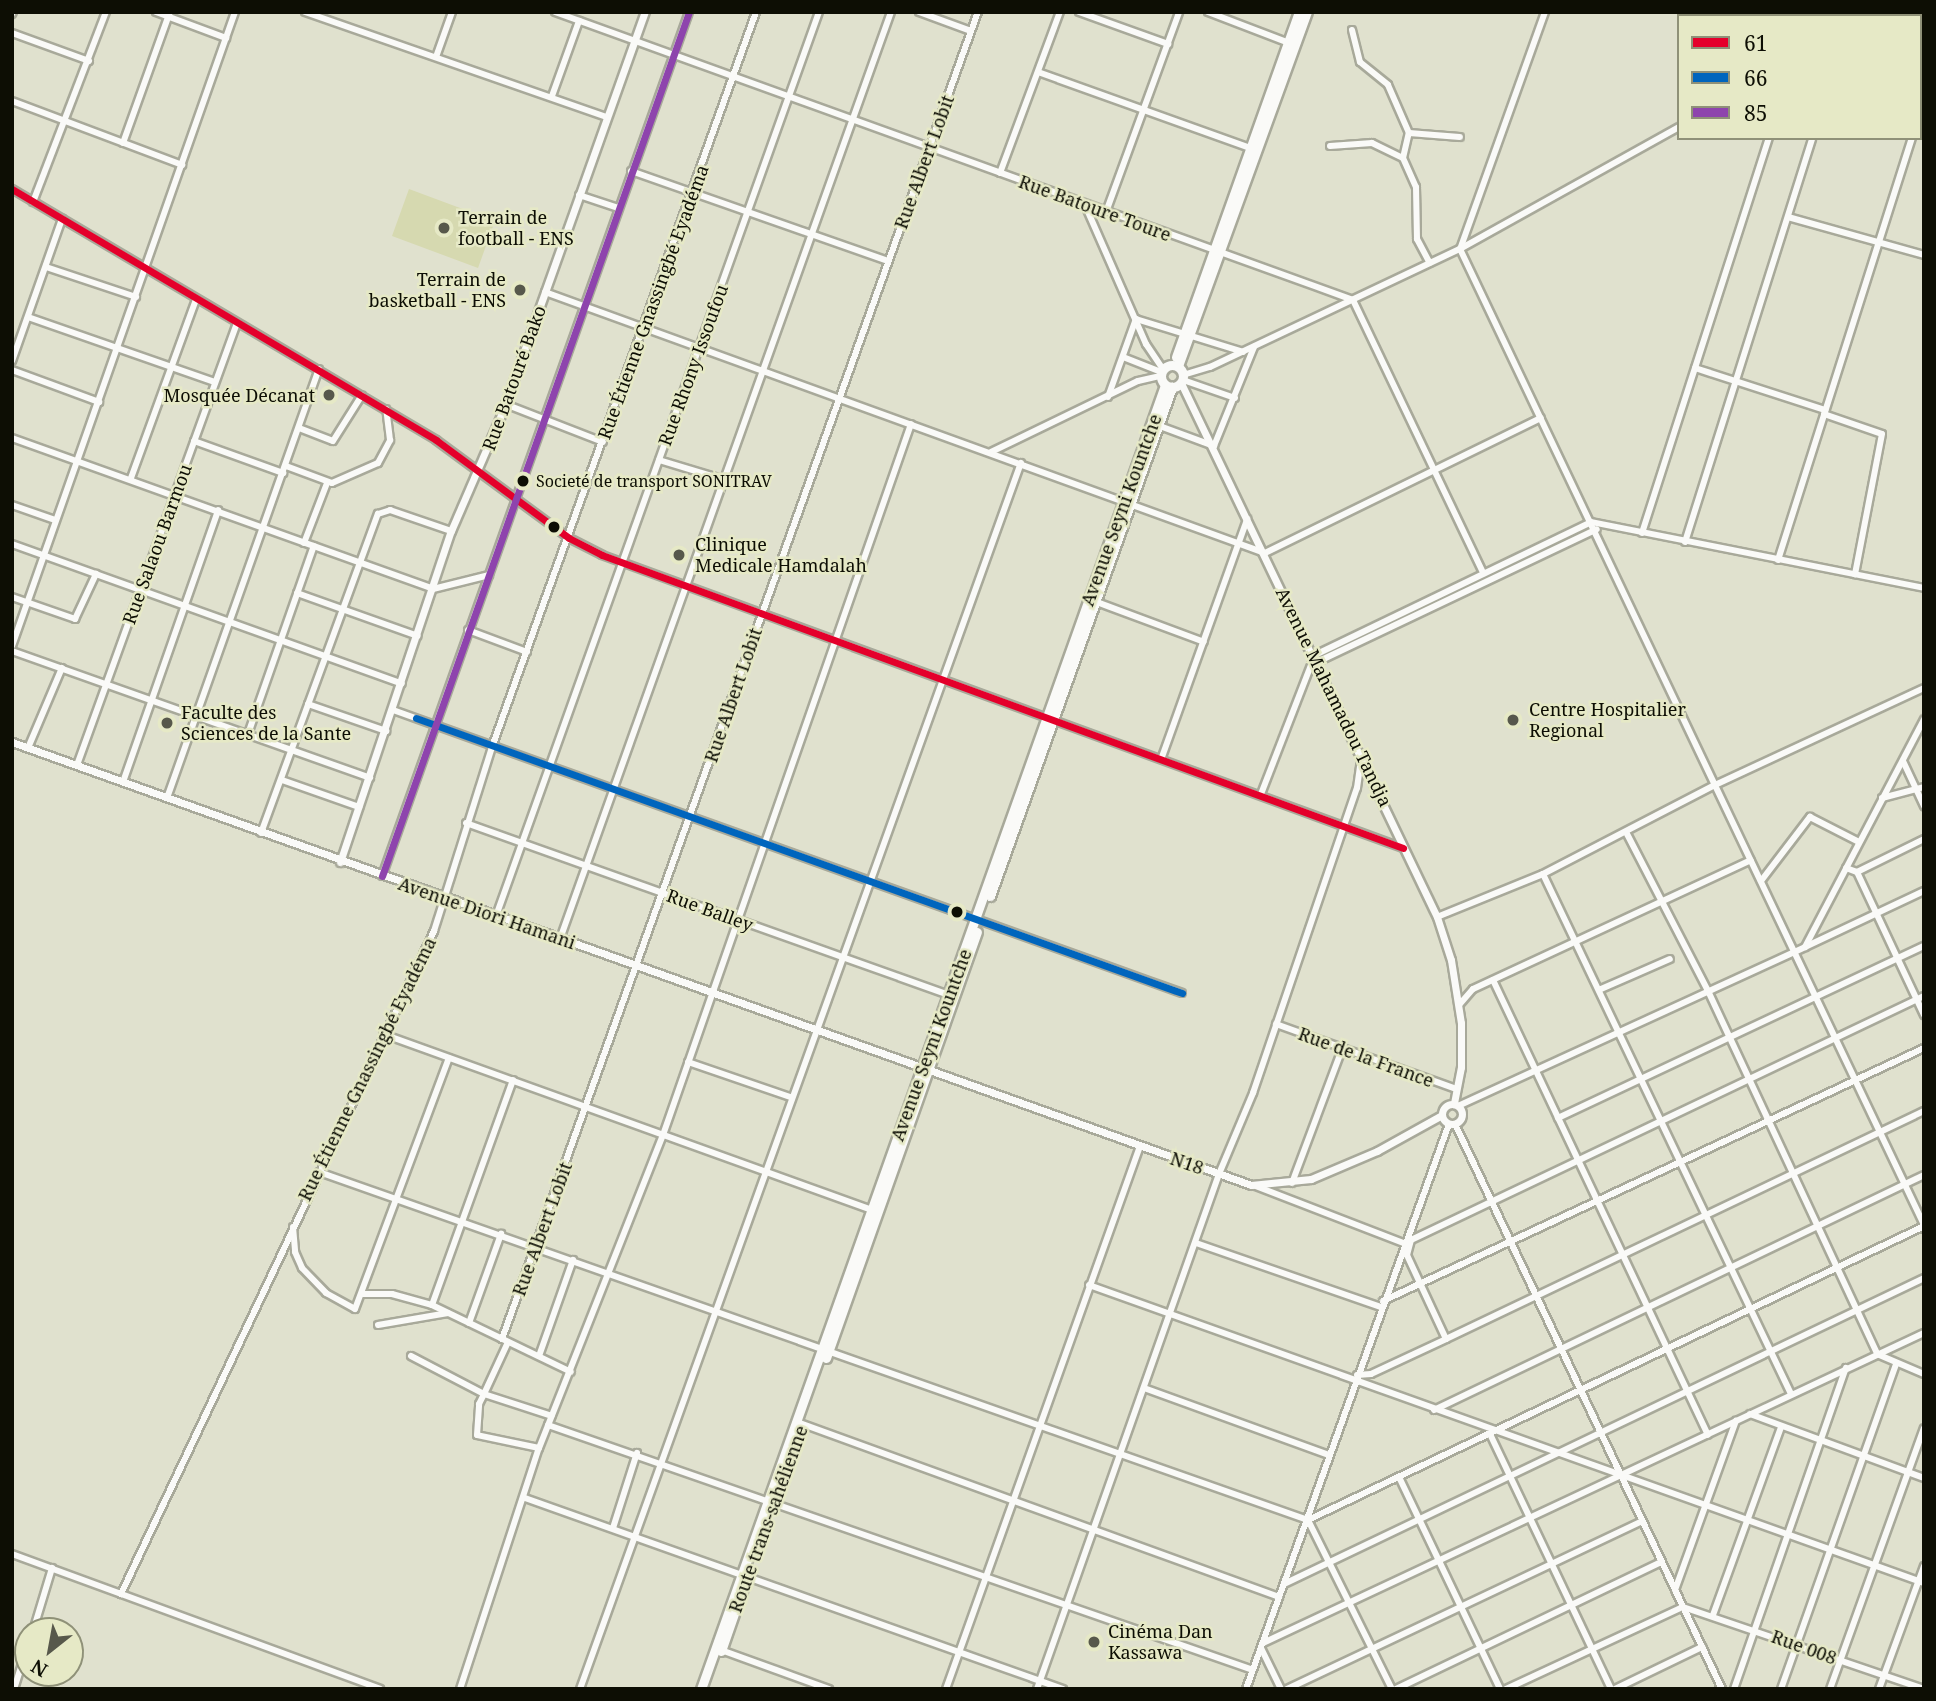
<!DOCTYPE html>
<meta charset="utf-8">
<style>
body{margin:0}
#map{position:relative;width:1936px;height:1701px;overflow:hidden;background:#e0e1ce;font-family:"Noto Serif",serif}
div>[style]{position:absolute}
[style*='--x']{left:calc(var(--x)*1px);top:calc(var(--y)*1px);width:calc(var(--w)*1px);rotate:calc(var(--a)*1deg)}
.green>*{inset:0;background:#d6d9b0}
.roads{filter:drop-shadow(2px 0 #a8a99a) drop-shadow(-2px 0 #a8a99a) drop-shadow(0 2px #a8a99a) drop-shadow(0 -2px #a8a99a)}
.minor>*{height:6px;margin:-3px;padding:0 3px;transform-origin:3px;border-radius:3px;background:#fafaf8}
.major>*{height:7px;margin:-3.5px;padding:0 3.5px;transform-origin:3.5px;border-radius:3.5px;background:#fafaf8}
.major>.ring{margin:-3.5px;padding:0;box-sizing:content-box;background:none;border:7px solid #fafaf8;border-radius:50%}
.highway>*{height:9px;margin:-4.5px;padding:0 4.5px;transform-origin:4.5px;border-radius:4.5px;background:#fafaf8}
.highway>.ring{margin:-4.5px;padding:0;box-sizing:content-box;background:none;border:9px solid #fafaf8;border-radius:50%}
.bus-1>*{height:7px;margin:-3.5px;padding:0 3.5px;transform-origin:3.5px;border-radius:3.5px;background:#e4002b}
.bus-2>*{height:7px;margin:-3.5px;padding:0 3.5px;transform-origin:3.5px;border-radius:3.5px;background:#0065bd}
.bus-3>*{height:7px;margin:-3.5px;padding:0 3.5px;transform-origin:3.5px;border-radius:3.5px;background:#8e44ad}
.dots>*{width:19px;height:19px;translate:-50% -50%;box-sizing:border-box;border:4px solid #e6e9c6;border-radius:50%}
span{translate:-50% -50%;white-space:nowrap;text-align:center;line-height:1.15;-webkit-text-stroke:5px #e6e9c6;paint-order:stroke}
.bus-label{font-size:16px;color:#0d0e04}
.left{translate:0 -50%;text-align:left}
.street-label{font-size:18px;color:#0d0e04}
.poi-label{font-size:18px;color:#0d0e04}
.right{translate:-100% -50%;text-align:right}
.frame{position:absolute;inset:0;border:14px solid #0d0e04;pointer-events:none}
.legend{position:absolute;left:1677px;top:14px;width:245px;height:126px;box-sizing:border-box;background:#e6e9c6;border:2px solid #8f9178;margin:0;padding:9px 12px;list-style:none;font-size:21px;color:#0d0e04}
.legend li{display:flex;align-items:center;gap:14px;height:35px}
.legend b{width:35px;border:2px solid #8f9178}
.north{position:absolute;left:14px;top:1617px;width:70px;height:70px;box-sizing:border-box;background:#e6e9c6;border:2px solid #8f9178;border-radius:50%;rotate:211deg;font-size:19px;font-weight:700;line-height:28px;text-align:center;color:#0d0e04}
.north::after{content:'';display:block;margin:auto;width:24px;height:32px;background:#57584b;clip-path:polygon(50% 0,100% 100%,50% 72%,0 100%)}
</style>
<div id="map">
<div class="green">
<div style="clip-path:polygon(409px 189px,495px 221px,478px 268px,392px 236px)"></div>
</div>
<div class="roads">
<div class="minor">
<div style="--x:156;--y:12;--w:75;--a:20.4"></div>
<div style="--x:305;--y:12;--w:320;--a:19.2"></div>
<div style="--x:555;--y:12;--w:848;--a:19.84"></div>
<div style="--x:1353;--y:300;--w:300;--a:64.5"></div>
<div style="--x:919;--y:12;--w:55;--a:20.1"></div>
<div style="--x:1079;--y:12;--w:95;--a:19.8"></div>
<div style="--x:1208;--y:12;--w:90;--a:20.9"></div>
<div style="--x:1545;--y:12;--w:252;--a:109.7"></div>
<div style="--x:1460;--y:249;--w:1081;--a:64.57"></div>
<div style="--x:1849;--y:12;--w:4;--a:90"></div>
<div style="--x:12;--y:14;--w:2;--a:-63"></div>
<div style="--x:1892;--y:16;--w:9;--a:-27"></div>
<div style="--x:1352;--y:30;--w:33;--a:76"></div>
<div style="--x:1360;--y:62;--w:36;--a:39"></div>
<div style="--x:1388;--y:85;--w:52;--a:66.4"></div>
<div style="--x:12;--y:33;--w:82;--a:20"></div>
<div style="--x:436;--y:57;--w:48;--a:-70.4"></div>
<div style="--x:1038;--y:72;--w:225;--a:19.7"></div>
<div style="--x:552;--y:96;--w:80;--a:-70.2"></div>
<div style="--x:12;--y:101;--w:182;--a:20.6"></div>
<div style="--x:1920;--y:112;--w:12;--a:-70"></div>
<div style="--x:123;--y:143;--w:139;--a:-70.3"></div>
<div style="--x:1330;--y:146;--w:42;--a:-4.1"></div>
<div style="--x:1372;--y:143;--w:34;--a:26"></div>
<div style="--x:1403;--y:158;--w:32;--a:66"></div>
<div style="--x:1416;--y:187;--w:52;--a:88.9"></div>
<div style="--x:1417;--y:239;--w:27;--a:62"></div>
<div style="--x:1403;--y:158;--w:26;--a:-77"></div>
<div style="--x:1409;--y:133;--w:51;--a:4.5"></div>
<div style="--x:631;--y:171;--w:272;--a:19.3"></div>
<div style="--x:1000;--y:173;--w:172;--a:-69.6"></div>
<div style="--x:12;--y:189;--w:493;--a:30.6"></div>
<div style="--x:436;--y:440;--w:165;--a:36.4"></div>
<div style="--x:569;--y:538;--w:37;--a:27"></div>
<div style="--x:602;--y:555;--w:853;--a:20.09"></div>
<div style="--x:579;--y:195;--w:41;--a:18.4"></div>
<div style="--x:33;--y:202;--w:204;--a:-69"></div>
<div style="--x:1085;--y:205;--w:152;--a:66.3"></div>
<div style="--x:1146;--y:344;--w:30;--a:56"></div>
<div style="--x:1106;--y:212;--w:213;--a:-69.9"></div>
<div style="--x:1788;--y:217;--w:141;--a:15.6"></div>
<div style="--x:46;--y:267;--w:95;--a:18.4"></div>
<div style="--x:545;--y:292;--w:766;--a:19.93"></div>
<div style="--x:1265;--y:553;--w:307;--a:-26.1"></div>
<div style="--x:28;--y:317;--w:198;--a:19.2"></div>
<div style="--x:1123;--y:357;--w:41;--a:21.5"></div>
<div style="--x:12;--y:361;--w:151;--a:-70.6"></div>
<div style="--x:1695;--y:368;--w:137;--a:17.9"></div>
<div style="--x:12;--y:370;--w:93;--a:20.2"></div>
<div style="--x:1183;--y:375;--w:28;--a:-17"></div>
<div style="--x:1210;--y:367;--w:276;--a:-25.3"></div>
<div style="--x:1460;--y:249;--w:251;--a:-29.1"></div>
<div style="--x:1183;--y:380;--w:55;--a:19.1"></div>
<div style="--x:1108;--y:397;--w:83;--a:-70.3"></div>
<div style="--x:1136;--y:319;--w:112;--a:17.1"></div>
<div style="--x:505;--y:404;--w:105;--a:21.2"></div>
<div style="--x:1824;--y:414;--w:61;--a:19"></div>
<div style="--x:1882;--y:434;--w:143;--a:100.9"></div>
<div style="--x:1157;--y:425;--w:61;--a:20.2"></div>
<div style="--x:1214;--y:446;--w:107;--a:-68"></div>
<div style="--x:299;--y:428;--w:36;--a:21"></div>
<div style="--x:333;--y:441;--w:54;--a:-57.8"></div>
<div style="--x:12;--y:438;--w:447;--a:19.7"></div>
<div style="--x:433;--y:589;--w:58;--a:-14"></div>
<div style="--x:194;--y:441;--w:95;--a:19.8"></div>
<div style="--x:991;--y:452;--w:163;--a:-25.8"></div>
<div style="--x:1138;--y:381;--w:23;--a:-13"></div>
<div style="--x:659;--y:460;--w:66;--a:16.8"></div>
<div style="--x:286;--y:466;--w:49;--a:20.3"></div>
<div style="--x:332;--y:483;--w:50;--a:-23.5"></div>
<div style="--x:378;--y:463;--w:26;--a:-62"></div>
<div style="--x:390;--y:440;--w:31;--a:-97"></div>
<div style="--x:131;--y:478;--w:190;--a:-70"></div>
<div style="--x:12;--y:505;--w:46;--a:19.2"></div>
<div style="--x:1642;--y:533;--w:415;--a:-72.2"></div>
<div style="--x:1685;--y:542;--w:423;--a:-72.5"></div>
<div style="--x:304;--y:543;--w:64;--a:-69"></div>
<div style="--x:12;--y:544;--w:414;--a:19.7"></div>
<div style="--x:1778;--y:560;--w:443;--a:-72.4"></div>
<div style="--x:297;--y:593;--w:128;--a:19.6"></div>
<div style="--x:12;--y:597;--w:67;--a:19.2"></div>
<div style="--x:75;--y:619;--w:50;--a:-65"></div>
<div style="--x:1094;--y:601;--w:117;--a:20.4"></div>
<div style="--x:468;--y:630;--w:63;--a:20.4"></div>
<div style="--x:12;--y:646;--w:672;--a:-70.62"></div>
<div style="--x:12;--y:651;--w:380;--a:19.5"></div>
<div style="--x:1313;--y:664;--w:314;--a:-25.4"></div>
<div style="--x:308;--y:704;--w:83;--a:19.1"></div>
<div style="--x:393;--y:710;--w:838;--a:19.73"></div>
<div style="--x:248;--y:734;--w:199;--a:-70.7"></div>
<div style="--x:28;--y:748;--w:87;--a:-67"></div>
<div style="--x:1162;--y:757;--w:253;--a:-70.3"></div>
<div style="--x:1903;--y:761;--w:50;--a:65"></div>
<div style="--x:77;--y:765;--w:470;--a:-70.1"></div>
<div style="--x:282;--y:780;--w:82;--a:19.3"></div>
<div style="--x:123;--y:782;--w:288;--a:-70.7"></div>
<div style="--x:1261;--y:794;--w:149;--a:-68.8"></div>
<div style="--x:1315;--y:655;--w:306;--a:-25.7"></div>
<div style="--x:1591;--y:522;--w:339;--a:11.2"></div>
<div style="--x:167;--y:798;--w:455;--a:-70.5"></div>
<div style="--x:1882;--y:798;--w:43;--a:-14.7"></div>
<div style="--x:466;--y:823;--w:513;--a:19.6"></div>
<div style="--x:1626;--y:832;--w:181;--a:62.7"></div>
<div style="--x:1709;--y:993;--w:398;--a:65"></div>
<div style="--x:1877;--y:1354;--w:51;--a:23.1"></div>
<div style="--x:261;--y:833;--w:340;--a:-69.9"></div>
<div style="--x:378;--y:514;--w:13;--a:-18"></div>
<div style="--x:390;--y:510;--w:65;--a:19"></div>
<div style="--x:1846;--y:868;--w:12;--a:20"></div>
<div style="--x:1857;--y:872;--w:158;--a:64.9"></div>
<div style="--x:1857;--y:872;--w:75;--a:-26.2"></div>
<div style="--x:1543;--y:874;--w:576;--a:64.5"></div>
<div style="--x:382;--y:876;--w:917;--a:-70.44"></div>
<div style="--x:1761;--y:881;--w:81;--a:-52.6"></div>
<div style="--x:1810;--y:817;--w:55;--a:27"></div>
<div style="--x:496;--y:916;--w:960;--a:-70.34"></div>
<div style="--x:1437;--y:917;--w:114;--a:-22.1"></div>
<div style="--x:1543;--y:874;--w:194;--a:-27.4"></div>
<div style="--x:1715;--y:785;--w:230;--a:-24.9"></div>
<div style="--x:560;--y:939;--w:984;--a:-70.35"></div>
<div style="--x:1805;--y:947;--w:132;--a:-25.2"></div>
<div style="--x:1493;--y:980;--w:503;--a:64.71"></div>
<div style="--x:1601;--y:989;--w:75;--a:-23.5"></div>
<div style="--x:1459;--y:1005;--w:21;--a:-49"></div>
<div style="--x:1473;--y:989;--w:306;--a:-24.9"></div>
<div style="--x:1276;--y:1024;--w:192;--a:19.8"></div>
<div style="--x:383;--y:1034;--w:523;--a:19.79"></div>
<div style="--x:688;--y:1062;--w:108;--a:18.9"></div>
<div style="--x:1458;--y:1106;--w:382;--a:-24.6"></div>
<div style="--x:1805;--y:947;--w:257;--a:-62.4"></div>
<div style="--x:1558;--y:1118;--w:404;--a:-25.2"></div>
<div style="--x:1455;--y:1124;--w:625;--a:64.71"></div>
<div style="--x:319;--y:1172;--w:1048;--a:19.39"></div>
<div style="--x:1308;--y:1520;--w:683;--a:-25.51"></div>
<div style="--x:1292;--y:1183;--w:143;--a:-69.5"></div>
<div style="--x:1253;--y:1185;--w:164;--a:21.1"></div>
<div style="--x:293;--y:1227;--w:25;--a:85"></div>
<div style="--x:295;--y:1252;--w:17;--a:66"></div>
<div style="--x:302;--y:1268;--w:35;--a:46"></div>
<div style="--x:326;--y:1293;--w:33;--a:29"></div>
<div style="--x:355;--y:1309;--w:268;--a:-69.5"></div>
<div style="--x:1196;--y:1243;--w:196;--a:19.1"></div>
<div style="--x:1089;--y:1285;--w:887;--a:19.64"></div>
<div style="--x:363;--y:1294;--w:29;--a:0"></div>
<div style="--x:392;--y:1294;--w:41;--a:15.4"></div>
<div style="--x:432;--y:1305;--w:154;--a:25.7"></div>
<div style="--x:1383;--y:1301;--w:597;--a:-25.06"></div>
<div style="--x:432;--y:1305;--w:239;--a:-70.2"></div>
<div style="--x:469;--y:1323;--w:95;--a:-70.2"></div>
<div style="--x:378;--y:1325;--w:71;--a:-9.7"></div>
<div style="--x:502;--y:1339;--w:1410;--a:-70.27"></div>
<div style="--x:1446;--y:1339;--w:93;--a:-114.9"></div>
<div style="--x:1407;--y:1255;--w:16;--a:-75"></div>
<div style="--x:1411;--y:1240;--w:568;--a:-25.44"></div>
<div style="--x:411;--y:1356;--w:82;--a:27.5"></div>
<div style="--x:484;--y:1394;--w:57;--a:-65.2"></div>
<div style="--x:539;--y:1356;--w:102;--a:-70.5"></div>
<div style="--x:1357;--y:1375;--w:14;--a:-4"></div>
<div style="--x:1371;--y:1374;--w:83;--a:-25"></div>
<div style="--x:1446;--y:1339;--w:530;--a:-25.5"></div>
<div style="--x:1144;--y:1388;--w:197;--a:19.9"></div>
<div style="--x:1434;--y:1410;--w:543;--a:-25.62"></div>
<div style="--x:1750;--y:1414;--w:185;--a:20.2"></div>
<div style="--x:797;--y:1422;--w:513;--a:19.95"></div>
<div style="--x:548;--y:1425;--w:746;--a:19.16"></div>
<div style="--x:1490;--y:1434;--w:282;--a:64.6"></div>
<div style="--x:539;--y:1448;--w:63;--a:-168.2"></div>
<div style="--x:477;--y:1435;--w:31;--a:-86"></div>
<div style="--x:479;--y:1404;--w:11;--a:-63"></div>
<div style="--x:484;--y:1394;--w:71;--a:17.9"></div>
<div style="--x:1399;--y:1477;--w:235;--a:64.5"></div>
<div style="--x:525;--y:1498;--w:571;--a:19.55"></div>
<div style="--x:1308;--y:1520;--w:189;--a:63.6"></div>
<div style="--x:613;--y:1528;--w:79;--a:-72.3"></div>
<div style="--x:12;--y:1554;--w:392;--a:20.1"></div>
<div style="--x:1284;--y:1584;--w:709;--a:-25.55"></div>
<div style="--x:1675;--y:1590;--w:180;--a:-70.2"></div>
<div style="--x:121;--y:1594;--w:733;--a:-64.73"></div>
<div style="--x:434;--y:931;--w:193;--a:-72.5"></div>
<div style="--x:492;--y:747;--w:781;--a:-70.24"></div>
<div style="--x:1713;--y:1615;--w:200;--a:-70.1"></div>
<div style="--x:33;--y:1631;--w:66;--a:-73.2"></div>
<div style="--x:1263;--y:1643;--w:730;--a:-25.13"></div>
<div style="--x:1261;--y:1648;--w:46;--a:64"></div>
<div style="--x:721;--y:1650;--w:115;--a:19.9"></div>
<div style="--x:14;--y:1689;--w:46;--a:-72.3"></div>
<div style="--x:460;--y:1689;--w:254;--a:-71.9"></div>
<div style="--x:539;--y:1448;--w:337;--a:-68.4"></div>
<div style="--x:663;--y:1135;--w:753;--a:-70.77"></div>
<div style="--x:580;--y:1689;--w:1303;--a:-70.22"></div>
<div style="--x:946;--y:1689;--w:577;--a:-70.34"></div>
<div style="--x:1037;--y:1689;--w:546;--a:-70.54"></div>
<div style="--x:1219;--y:1174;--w:88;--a:-67.2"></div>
<div style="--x:1253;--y:1093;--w:322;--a:-71.2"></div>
<div style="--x:1357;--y:788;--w:29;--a:-82"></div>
<div style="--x:1246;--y:1689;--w:600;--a:-70.24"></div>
<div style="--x:1287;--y:1689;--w:391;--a:-25.3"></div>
<div style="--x:1396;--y:1689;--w:294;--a:-25.6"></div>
<div style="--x:1506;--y:1689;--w:195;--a:-24.9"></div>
<div style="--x:1683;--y:1607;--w:255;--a:18.8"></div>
<div style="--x:1615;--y:1689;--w:97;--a:-25.8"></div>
<div style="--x:1734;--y:1689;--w:340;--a:-70.8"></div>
<div style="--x:1781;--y:1689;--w:345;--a:-70.5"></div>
<div style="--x:1830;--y:1689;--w:277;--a:-70.2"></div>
<div style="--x:1879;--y:1689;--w:131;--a:-69.9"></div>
</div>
<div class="major">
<div style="--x:1861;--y:12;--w:7;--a:34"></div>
<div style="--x:1888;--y:12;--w:6;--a:45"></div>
<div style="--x:1878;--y:16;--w:6;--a:-45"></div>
<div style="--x:1920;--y:33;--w:4;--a:27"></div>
<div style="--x:1920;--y:43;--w:4;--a:27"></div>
<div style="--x:1181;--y:383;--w:592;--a:64.39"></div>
<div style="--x:1437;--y:917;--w:45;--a:72"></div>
<div style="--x:1451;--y:960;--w:64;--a:81"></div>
<div style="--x:1461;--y:1023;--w:44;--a:90"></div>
<div style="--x:1461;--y:1067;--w:38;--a:101"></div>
<div style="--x:12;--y:742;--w:1316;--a:19.67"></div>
<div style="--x:1251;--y:1185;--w:60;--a:-5.7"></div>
<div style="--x:1311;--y:1179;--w:72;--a:-23"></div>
<div style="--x:1377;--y:1151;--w:74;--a:-29"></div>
<div style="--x:340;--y:862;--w:349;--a:-71.5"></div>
<div style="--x:451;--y:531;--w:132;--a:-66.7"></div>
<div style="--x:503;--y:410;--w:423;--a:-70.4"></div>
<div class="ring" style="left:1442px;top:1104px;width:13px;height:13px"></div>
</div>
<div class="highway">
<div style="--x:1176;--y:357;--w:366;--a:-70.4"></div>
<div class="ring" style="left:1161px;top:365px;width:13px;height:13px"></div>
<div style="--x:1178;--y:366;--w:377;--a:-70"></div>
<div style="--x:990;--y:896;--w:541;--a:-70.32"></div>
<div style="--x:826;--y:1358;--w:452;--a:-70.5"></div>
<div style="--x:721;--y:1651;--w:70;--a:-70.8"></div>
<div style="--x:701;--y:1689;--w:1384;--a:-70.41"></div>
</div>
</div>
<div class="bus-1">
<div style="--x:12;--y:189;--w:493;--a:30.6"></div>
<div style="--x:436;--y:440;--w:165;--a:36.4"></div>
<div style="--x:569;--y:538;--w:37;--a:27"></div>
<div style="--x:602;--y:555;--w:853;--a:20.09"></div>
</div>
<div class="bus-2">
<div style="--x:416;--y:718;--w:814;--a:19.75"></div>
</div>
<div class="bus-3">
<div style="--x:382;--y:876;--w:917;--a:-70.44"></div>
</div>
<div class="dots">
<div style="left:444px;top:228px;background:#57584b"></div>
<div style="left:520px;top:290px;background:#57584b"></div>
<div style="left:329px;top:395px;background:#57584b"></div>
<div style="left:523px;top:481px;background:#0d0e04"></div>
<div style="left:554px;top:527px;background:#0d0e04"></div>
<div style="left:679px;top:555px;background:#57584b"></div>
<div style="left:1513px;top:720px;background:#57584b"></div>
<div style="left:167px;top:723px;background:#57584b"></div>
<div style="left:957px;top:912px;background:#0d0e04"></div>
<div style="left:1094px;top:1642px;background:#57584b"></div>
</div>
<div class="bus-label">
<span class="left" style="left:536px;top:481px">Societé de transport SONITRAV</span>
</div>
<div class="street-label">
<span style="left:924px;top:162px;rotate:-70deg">Rue Albert Lobit</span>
<span style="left:1095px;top:208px;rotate:20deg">Rue Batoure Toure</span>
<span style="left:653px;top:302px;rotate:-70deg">Rue Étienne Gnassingbé Eyadéma</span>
<span style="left:693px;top:365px;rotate:-70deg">Rue Rhony Issoufou</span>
<span style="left:514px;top:378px;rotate:-70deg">Rue Batouré Bako</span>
<span style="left:1121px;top:510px;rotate:-70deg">Avenue Seyni Kountche</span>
<span style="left:157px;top:544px;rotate:-70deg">Rue Salaou Barmou</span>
<span style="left:733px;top:695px;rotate:-71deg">Rue Albert Lobit</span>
<span style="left:1334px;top:697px;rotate:64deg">Avenue Mahamadou Tandja</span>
<span style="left:710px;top:910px;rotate:20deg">Rue Balley</span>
<span style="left:487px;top:913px;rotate:19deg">Avenue Diori Hamani</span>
<span style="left:931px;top:1045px;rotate:-70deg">Avenue Seyni Kountche</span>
<span style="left:1366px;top:1057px;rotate:20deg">Rue de la France</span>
<span style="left:367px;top:1069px;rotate:-64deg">Rue Étienne Gnassingbé Eyadéma</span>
<span style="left:1187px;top:1163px;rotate:19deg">N18</span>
<span style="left:542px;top:1229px;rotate:-70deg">Rue Albert Lobit</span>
<span style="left:768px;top:1519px;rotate:-70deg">Route trans-sahélienne</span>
<span style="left:1804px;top:1647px;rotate:20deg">Rue 008</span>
</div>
<div class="poi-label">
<span class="left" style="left:458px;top:228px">Terrain de<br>football - ENS</span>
<span class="right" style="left:506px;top:290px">Terrain de<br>basketball - ENS</span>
<span class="right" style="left:315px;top:395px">Mosquée Décanat</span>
<span class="left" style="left:695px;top:555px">Clinique<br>Medicale Hamdalah</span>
<span class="left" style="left:1529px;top:720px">Centre Hospitalier<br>Regional</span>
<span class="left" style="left:181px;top:723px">Faculte des<br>Sciences de la Sante</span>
<span class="left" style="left:1108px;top:1642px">Cinéma Dan<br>Kassawa</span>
</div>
<div class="frame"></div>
<ul class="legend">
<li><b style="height:9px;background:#e4002b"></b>61</li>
<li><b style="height:9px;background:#0065bd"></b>66</li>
<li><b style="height:9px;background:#8e44ad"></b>85</li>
</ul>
<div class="north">N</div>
</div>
